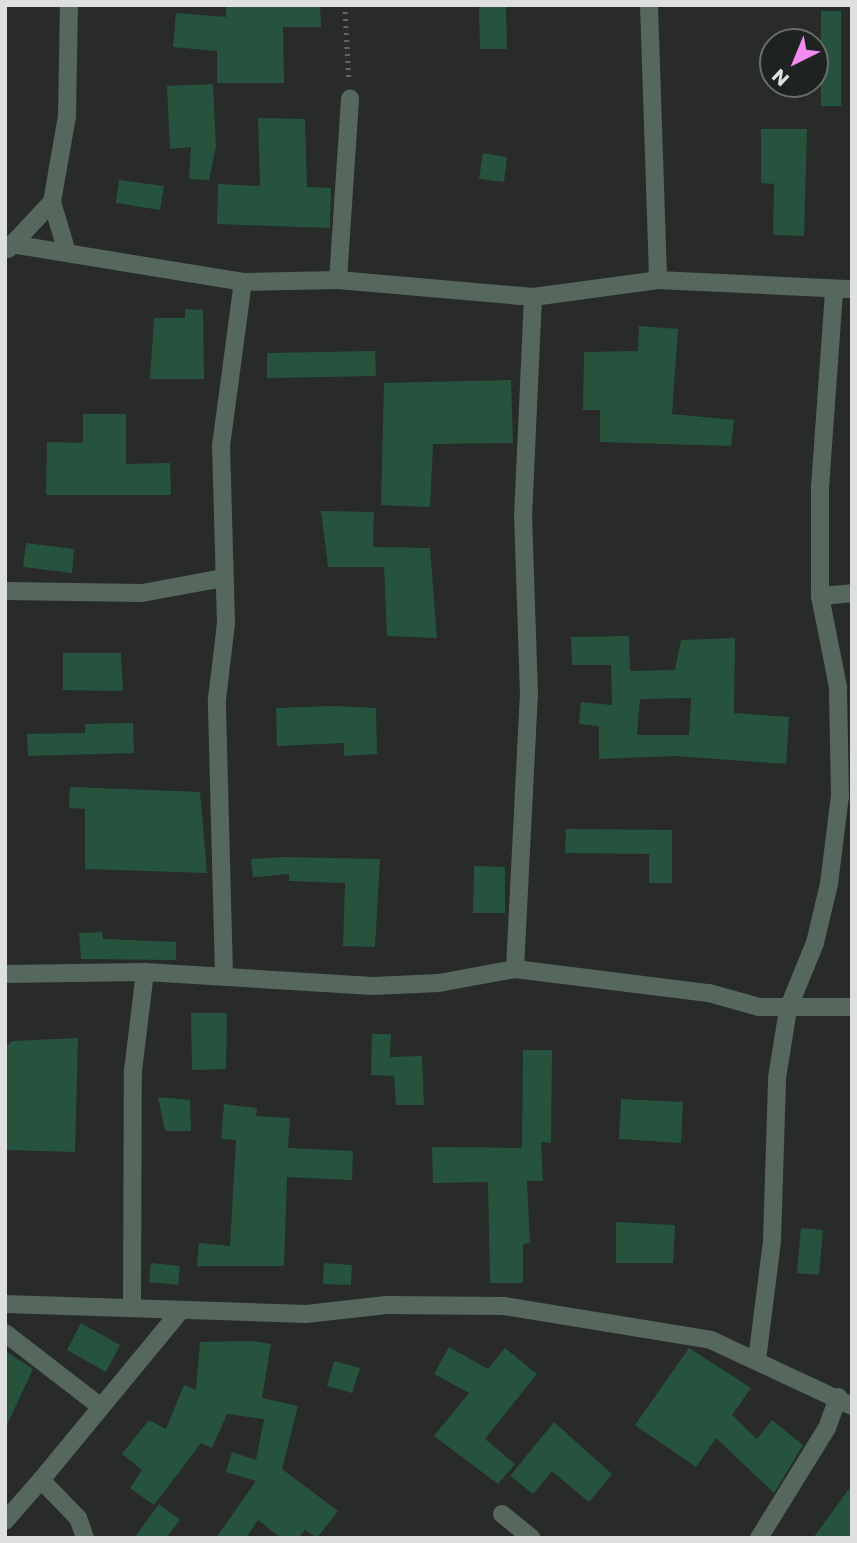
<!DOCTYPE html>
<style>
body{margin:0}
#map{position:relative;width:857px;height:1543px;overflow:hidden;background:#282b29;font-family:Poppins,sans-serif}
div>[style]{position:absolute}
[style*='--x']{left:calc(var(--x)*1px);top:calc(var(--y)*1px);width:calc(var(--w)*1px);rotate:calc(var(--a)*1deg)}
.building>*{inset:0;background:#26533d}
.path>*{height:4.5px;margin-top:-2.25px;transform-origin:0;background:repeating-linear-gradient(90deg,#646665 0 2px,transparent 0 7px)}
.street>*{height:18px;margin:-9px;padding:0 9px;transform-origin:9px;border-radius:9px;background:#56685e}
span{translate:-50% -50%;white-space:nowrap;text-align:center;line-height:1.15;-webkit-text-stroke:5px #1e2220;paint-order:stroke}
.frame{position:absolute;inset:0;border:7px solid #dee0df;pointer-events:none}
.north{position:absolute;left:759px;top:28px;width:70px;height:70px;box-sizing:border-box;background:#1e2220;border:2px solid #6b6e6c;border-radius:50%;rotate:223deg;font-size:19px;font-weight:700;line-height:28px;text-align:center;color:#dee0df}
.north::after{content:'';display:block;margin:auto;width:24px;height:32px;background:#f28af2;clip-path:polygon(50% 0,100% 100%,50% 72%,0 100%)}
</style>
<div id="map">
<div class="building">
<div style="clip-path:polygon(226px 5px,320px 5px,321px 27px,283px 27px,284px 83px,217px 83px,217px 51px,173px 47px,176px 13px,226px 17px)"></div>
<div style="clip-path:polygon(506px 6px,507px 49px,480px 49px,479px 7px)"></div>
<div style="clip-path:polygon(821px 11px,841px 11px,841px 106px,821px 106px)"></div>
<div style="clip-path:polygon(213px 84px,216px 146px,209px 180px,189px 179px,191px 147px,170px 149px,167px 86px)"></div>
<div style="clip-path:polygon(258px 118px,305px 119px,307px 187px,331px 188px,330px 228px,217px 224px,218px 184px,260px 186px)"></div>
<div style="clip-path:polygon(761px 129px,807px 129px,804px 236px,773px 235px,774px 184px,761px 183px)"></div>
<div style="clip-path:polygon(483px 153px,507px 157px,504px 182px,479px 179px)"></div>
<div style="clip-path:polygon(119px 180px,164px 186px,160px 210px,116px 203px)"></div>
<div style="clip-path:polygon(185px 309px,203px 310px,204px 379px,150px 379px,154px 318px,185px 318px)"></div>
<div style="clip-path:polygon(639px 326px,678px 329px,672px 414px,734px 420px,731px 446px,600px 442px,600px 410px,583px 410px,584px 352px,638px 351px)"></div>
<div style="clip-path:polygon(375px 351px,376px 376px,267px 378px,267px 353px)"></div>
<div style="clip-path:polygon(511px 380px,513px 443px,433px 444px,430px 507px,381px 505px,384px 383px)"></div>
<div style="clip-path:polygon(83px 414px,126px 414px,126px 464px,170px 463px,171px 495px,46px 495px,47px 442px,83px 443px)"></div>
<div style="clip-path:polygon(321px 511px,374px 512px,373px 547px,430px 548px,437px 638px,387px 636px,384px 567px,328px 567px)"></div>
<div style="clip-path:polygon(26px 543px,74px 549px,72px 573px,23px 567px)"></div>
<div style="clip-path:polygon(evenodd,629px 636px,630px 671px,675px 670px,681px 640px,735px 638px,734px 713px,789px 717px,786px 764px,675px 756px,599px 759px,599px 726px,579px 724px,581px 702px,612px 705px,611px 665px,572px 665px,571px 637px,629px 636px,691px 698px,689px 735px,637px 735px,640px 699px,691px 698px)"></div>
<div style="clip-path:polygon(63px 653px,121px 653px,123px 691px,63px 690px)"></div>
<div style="clip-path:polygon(334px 706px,376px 708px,377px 754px,344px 756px,344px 743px,277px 746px,276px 708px)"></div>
<div style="clip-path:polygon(133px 723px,134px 753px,28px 756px,27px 734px,85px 733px,85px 724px)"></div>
<div style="clip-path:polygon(70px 787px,200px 792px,207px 873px,85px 869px,85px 809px,69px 808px)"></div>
<div style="clip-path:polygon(566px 829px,672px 830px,672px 883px,649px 883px,649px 854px,565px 853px)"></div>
<div style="clip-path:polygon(285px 857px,380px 859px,375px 947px,343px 946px,345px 883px,289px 881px,289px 874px,253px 877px,251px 859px)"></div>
<div style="clip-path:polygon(474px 866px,505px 867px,505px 913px,473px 913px)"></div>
<div style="clip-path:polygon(102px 932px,103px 939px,176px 942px,176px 960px,81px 959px,79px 933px)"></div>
<div style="clip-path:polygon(191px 1013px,227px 1013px,226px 1069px,192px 1070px)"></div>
<div style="clip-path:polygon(372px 1034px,391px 1034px,390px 1057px,422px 1056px,424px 1105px,396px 1105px,394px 1076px,371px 1075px)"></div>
<div style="clip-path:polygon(78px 1038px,75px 1152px,5px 1150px,5px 1048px,12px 1041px)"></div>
<div style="clip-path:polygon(523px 1050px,552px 1050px,551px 1143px,541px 1142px,543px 1181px,527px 1181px,530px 1243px,523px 1244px,523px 1283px,490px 1283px,488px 1182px,433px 1183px,432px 1147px,522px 1148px)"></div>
<div style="clip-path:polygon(158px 1097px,190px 1100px,191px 1131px,165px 1131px)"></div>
<div style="clip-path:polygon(621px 1099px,683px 1102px,681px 1143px,619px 1139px)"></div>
<div style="clip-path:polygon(224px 1104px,257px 1108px,256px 1116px,290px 1118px,288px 1148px,353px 1151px,352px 1180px,287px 1177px,284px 1266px,197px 1266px,199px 1243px,230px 1246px,236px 1140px,221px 1139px)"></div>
<div style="clip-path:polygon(616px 1222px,675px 1225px,673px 1263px,616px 1263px)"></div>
<div style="clip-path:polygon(801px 1228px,823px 1230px,819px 1275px,797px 1273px)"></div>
<div style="clip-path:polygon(151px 1263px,180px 1266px,178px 1285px,149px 1282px)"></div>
<div style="clip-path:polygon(324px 1263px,352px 1265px,351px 1285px,323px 1284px)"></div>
<div style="clip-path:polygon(81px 1323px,120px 1345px,106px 1372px,67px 1350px)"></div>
<div style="clip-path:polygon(251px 1341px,271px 1344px,262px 1398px,298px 1406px,282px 1469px,338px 1511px,317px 1538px,305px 1530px,298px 1538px,281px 1538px,258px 1520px,246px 1538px,216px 1538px,256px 1481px,226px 1472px,232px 1452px,256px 1460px,264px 1419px,227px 1414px,212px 1448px,201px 1443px,154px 1505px,130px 1488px,142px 1470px,122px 1454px,149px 1420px,166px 1429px,184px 1385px,196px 1390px,200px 1342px)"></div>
<div style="clip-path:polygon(449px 1347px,488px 1369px,505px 1348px,537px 1374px,485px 1439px,515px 1464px,498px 1484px,434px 1436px,469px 1393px,434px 1374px)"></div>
<div style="clip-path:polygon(689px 1348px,751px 1388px,732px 1415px,757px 1439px,772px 1420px,803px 1445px,774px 1493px,716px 1438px,696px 1467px,635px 1425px)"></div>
<div style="clip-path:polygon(5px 1351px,33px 1369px,5px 1429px)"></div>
<div style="clip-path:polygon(334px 1361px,360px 1368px,352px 1393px,327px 1386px)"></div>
<div style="clip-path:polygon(554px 1422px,612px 1474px,589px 1502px,552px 1471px,533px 1494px,510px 1476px)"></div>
<div style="clip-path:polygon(852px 1485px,852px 1538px,813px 1538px)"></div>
<div style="clip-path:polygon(159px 1504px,180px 1520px,166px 1538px,134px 1538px)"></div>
</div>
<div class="path">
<div style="--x:345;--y:5;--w:74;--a:86.9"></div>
</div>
<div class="street">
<div style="--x:649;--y:5;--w:275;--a:88.1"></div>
<div style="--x:52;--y:202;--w:49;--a:73.4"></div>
<div style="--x:11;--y:244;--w:235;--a:9.3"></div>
<div style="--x:243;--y:282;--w:95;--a:-1.2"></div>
<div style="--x:338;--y:280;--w:196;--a:5"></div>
<div style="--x:533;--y:297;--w:126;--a:-7.7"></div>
<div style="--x:658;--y:280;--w:194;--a:2.7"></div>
<div style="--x:8;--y:249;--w:64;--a:-46.9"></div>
<div style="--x:52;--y:202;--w:87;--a:-80.1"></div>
<div style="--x:67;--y:116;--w:111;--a:-89"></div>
<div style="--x:338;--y:280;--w:182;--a:-86.2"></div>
<div style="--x:834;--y:292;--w:194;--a:94.1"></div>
<div style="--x:820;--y:485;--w:111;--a:90"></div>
<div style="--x:820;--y:596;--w:32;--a:-5"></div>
<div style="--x:5;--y:591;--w:137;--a:0.8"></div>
<div style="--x:142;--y:593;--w:82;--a:-10.5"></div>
<div style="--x:515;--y:969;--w:274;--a:-87.1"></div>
<div style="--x:529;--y:695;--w:178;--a:-91.9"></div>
<div style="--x:523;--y:517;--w:220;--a:-87.4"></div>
<div style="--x:5;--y:974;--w:140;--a:-0.8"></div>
<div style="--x:145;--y:972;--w:228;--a:3.5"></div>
<div style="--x:373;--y:986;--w:66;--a:-2.6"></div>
<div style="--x:439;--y:983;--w:77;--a:-10.4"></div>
<div style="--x:515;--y:969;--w:195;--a:7.1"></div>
<div style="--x:709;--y:993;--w:52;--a:15.6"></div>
<div style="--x:759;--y:1007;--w:93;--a:0"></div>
<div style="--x:224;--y:975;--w:276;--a:-91.5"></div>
<div style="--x:217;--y:699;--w:77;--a:-83.2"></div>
<div style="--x:226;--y:623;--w:177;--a:-91.6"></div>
<div style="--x:221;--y:446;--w:165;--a:-82.4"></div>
<div style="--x:5;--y:1304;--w:301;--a:1.9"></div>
<div style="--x:306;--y:1314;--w:81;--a:-6.4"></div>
<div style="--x:386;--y:1305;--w:118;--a:0.5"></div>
<div style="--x:504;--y:1306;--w:210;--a:9.3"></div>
<div style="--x:711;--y:1340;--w:156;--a:25.1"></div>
<div style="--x:132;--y:1306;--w:235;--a:-89.8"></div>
<div style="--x:133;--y:1071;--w:100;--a:-83.1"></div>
<div style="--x:5;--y:1333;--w:121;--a:37.6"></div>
<div style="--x:757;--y:1360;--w:120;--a:-82.8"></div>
<div style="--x:772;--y:1241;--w:163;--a:-88.2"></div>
<div style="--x:777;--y:1078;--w:70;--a:-80.9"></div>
<div style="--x:788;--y:1009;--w:71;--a:-67.8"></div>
<div style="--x:815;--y:943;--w:61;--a:-76.7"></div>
<div style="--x:829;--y:884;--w:89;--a:-82.9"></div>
<div style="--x:840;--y:796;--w:109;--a:-91.1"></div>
<div style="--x:838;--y:687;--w:93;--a:-101.2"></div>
<div style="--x:502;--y:1514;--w:38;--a:39"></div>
<div style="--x:5;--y:1521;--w:55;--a:-48.7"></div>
<div style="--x:85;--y:1538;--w:21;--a:-109"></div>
<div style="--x:78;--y:1518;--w:53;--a:-134.2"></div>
<div style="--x:41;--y:1480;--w:220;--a:-50.5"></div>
<div style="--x:759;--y:1538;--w:129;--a:-58.3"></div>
<div style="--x:827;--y:1428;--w:33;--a:-70"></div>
</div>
<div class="frame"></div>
<div class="north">N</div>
</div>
